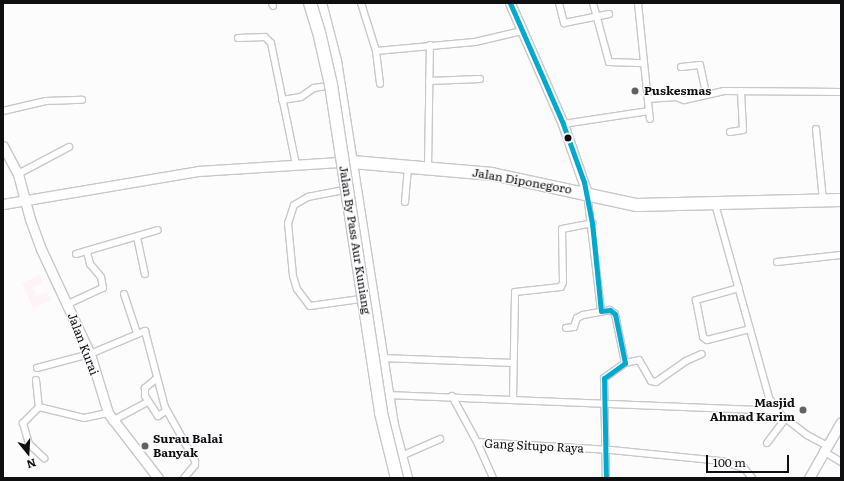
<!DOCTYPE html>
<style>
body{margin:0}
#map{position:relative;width:844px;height:481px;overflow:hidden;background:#fcfcfc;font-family:Literata,serif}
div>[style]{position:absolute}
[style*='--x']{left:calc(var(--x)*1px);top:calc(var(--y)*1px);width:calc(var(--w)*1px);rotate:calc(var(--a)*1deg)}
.education>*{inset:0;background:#fdf3f9}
.roads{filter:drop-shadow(1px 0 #c8c8ca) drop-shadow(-1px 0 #c8c8ca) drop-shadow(0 1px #c8c8ca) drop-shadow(0 -1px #c8c8ca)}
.street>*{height:6px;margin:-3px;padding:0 3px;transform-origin:3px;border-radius:3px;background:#fff}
.secondary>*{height:9px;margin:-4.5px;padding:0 4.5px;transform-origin:4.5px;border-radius:4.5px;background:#fff}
.highway>*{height:12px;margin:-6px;padding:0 6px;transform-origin:6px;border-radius:6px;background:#fff}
.bridges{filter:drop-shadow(1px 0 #c8c8ca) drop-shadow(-1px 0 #c8c8ca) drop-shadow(0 1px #c8c8ca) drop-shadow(0 -1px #c8c8ca)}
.highway-bridge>*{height:12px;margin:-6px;padding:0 6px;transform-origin:6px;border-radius:6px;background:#fff}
.bus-1>*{height:5px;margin:-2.5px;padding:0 2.5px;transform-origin:2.5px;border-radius:2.5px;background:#00a9ce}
.dots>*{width:11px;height:11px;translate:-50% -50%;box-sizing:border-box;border:2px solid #fbfbfd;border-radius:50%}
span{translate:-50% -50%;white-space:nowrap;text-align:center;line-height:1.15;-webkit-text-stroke:3px #fbfbfd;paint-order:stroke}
.poi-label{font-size:12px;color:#0f0f12;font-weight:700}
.left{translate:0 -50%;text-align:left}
.right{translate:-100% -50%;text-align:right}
.street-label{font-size:12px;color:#0f0f12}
.frame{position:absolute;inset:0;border:4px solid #0f0f12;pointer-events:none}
.north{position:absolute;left:8px;top:433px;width:40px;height:40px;-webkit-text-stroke:3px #fbfbfd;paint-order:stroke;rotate:162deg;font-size:11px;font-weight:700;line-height:16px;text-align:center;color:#0f0f12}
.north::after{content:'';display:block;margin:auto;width:14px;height:18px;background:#0f0f12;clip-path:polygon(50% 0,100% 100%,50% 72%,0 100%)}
.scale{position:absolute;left:706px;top:455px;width:83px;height:18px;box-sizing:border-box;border:2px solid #0f0f12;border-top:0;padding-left:5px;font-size:12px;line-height:14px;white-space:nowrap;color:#0f0f12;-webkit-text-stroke:3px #fbfbfd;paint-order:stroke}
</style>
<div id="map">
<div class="education">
<div style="clip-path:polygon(40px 275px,43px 283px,33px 288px,37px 296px,47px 292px,51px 300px,33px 308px,22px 283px)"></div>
</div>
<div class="roads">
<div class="street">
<div style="--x:272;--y:3;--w:3;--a:72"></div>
<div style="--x:361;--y:3;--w:50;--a:72.6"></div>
<div style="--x:376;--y:51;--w:33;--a:83"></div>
<div style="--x:559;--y:3;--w:21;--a:76"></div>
<div style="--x:564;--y:23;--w:46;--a:-11.3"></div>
<div style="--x:593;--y:3;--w:61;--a:74.8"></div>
<div style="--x:609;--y:62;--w:35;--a:2"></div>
<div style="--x:638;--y:3;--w:109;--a:84.2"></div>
<div style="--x:238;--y:38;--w:27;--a:-2"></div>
<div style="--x:265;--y:37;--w:8;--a:45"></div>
<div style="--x:271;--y:43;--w:125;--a:78.4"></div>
<div style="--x:376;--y:51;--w:99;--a:-5.2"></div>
<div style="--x:475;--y:42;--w:48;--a:-13.2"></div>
<div style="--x:681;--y:67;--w:19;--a:-6"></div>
<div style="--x:700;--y:65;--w:30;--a:78"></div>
<div style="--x:429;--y:81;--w:51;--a:-2.2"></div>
<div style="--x:648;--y:99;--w:28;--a:-4"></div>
<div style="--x:676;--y:97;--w:9;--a:21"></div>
<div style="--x:684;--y:100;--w:41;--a:-12.7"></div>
<div style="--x:724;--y:91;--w:117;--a:0.5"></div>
<div style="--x:282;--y:100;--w:19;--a:-9"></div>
<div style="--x:301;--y:97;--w:16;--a:-35"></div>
<div style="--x:314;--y:88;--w:12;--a:-9"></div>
<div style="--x:3;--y:111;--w:44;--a:-13.1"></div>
<div style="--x:46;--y:101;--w:36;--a:-2"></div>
<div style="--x:563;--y:124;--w:87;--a:-8.6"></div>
<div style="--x:649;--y:111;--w:8;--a:83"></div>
<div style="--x:816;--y:129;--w:72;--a:84.4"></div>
<div style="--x:730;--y:132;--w:13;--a:-9"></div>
<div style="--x:743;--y:130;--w:39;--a:-93"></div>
<div style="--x:428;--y:168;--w:123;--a:-89.1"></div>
<div style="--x:18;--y:174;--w:58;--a:-27.9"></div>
<div style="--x:344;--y:190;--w:37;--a:169"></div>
<div style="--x:308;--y:197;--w:16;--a:150"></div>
<div style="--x:294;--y:205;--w:19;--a:108"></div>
<div style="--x:288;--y:223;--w:53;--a:84.6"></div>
<div style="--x:293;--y:276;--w:14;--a:73"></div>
<div style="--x:297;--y:289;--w:21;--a:53"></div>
<div style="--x:310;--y:306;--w:51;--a:-7.8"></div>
<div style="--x:587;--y:193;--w:119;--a:83.2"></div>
<div style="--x:405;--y:202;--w:35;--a:-85"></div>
<div style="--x:715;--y:204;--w:201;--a:74.4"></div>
<div style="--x:769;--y:398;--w:19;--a:55"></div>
<div style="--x:780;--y:414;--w:34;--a:38"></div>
<div style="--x:807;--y:435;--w:21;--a:28"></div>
<div style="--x:137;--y:237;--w:38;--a:78"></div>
<div style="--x:76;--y:254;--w:85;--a:-16.3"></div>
<div style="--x:777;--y:262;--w:64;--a:-6.2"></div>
<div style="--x:739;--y:288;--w:45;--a:164.4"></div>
<div style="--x:696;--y:300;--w:38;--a:79"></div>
<div style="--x:703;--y:337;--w:5;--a:37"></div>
<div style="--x:707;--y:340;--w:44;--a:-14.3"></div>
<div style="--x:124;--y:294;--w:41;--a:71.6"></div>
<div style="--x:68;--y:304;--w:38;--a:-25"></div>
<div style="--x:103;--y:288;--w:11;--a:-100"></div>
<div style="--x:101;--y:277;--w:17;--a:-130"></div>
<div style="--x:90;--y:264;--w:12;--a:-104"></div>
<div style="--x:566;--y:328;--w:8;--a:-7"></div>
<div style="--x:574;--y:327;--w:9;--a:-72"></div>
<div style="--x:577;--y:318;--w:7;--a:-27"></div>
<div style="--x:583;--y:315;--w:27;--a:-10"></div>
<div style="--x:610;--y:310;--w:6;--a:39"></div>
<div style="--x:615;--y:314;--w:50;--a:78.5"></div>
<div style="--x:625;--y:363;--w:26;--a:144"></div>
<div style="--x:604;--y:378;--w:100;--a:88.9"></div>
<div style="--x:382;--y:358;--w:131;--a:2.2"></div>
<div style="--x:625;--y:363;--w:14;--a:-12"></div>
<div style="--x:639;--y:360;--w:24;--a:60"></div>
<div style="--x:651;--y:381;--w:5;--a:11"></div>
<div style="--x:656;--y:382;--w:37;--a:-35"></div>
<div style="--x:686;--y:361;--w:17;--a:-24"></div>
<div style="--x:37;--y:368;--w:55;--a:-14.8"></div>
<div style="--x:90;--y:354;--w:60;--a:-22.7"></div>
<div style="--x:145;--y:331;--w:79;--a:75.3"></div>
<div style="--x:165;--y:407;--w:62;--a:60.9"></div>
<div style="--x:195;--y:461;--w:4;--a:90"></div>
<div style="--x:195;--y:465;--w:17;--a:130"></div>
<div style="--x:157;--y:378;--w:16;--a:140"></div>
<div style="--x:145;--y:388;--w:8;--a:90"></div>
<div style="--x:145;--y:396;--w:24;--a:57"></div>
<div style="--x:158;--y:416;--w:9;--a:-32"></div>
<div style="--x:36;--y:380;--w:27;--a:84"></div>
<div style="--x:39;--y:407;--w:23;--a:135"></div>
<div style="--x:23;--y:423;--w:22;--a:74"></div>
<div style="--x:29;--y:444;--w:21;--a:43"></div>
<div style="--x:387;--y:395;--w:390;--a:2.3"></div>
<div style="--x:452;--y:396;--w:52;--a:61.5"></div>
<div style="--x:477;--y:442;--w:134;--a:3.4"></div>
<div style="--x:611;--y:450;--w:112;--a:5.7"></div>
<div style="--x:722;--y:461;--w:23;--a:18"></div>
<div style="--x:744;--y:468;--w:13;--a:51"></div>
<div style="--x:513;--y:400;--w:108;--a:-88.9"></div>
<div style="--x:515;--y:292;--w:46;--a:-6.2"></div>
<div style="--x:561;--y:287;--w:5;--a:-68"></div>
<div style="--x:563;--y:282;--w:53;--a:-91.1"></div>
<div style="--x:562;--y:229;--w:31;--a:-11"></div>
<div style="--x:39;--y:407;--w:46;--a:13.7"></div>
<div style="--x:84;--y:418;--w:25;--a:-12"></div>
<div style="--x:112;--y:421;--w:40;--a:-28"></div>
<div style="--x:477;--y:442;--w:39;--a:66"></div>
<div style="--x:767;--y:443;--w:31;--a:-53"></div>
<div style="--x:823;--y:451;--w:21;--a:31"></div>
<div style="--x:399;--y:457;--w:45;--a:-23.7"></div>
</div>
<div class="secondary">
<div style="--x:510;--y:3;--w:132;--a:66.3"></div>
<div style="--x:563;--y:124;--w:73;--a:70.8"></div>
<div style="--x:3;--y:146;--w:32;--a:62"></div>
<div style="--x:18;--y:174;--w:47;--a:75.1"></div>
<div style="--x:30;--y:219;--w:32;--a:70"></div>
<div style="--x:41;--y:249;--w:116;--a:65"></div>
<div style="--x:90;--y:354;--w:62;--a:73"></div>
<div style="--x:108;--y:413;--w:82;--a:52.4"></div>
<div style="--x:3;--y:204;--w:199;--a:-9.6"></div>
<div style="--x:199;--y:171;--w:140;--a:-3.7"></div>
<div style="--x:809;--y:478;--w:64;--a:-60.3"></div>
</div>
<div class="highway">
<div style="--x:320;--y:3;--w:60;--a:75.5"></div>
<div style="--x:335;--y:61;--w:368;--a:81.1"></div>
<div style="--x:392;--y:425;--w:55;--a:75.2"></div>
<div style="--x:352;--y:162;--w:141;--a:4.9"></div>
<div style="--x:492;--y:174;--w:148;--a:12.1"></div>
<div style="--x:637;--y:205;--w:204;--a:-1.4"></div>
</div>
</div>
<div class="bridges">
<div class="highway-bridge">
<div style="--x:310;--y:3;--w:30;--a:73"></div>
<div style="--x:319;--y:32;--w:54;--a:77.2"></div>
<div style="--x:331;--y:85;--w:332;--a:81.3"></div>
<div style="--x:381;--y:413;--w:67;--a:76.2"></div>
</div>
</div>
<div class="bus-1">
<div style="--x:510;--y:3;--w:132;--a:66.3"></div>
<div style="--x:563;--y:124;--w:62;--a:70.1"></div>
<div style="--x:584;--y:182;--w:42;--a:79"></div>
<div style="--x:592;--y:223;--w:88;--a:84.2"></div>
<div style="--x:601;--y:311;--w:9;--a:-6"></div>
<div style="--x:610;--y:310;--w:6;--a:39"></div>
<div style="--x:615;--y:314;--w:50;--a:78.5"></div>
<div style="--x:625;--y:363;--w:26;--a:144"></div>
<div style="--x:604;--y:378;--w:100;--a:88.9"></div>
</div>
<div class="dots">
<div style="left:635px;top:91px;background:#626264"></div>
<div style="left:568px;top:138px;background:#0f0f12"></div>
<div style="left:803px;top:410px;background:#626264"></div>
<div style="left:145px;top:446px;background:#626264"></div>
</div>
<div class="poi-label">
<span class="left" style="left:644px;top:91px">Puskesmas</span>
<span class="right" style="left:795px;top:410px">Masjid<br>Ahmad Karim</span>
<span class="left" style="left:153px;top:446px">Surau Balai<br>Banyak</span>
</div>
<div class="street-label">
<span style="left:522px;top:181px;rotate:10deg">Jalan Diponegoro</span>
<span style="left:355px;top:240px;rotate:81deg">Jalan By Pass Aur Kuniang</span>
<span style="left:83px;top:344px;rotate:69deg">Jalan Kurai</span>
<span style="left:534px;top:446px;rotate:3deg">Gang Situpo Raya</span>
</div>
<div class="frame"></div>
<div class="north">N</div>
<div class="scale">100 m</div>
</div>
